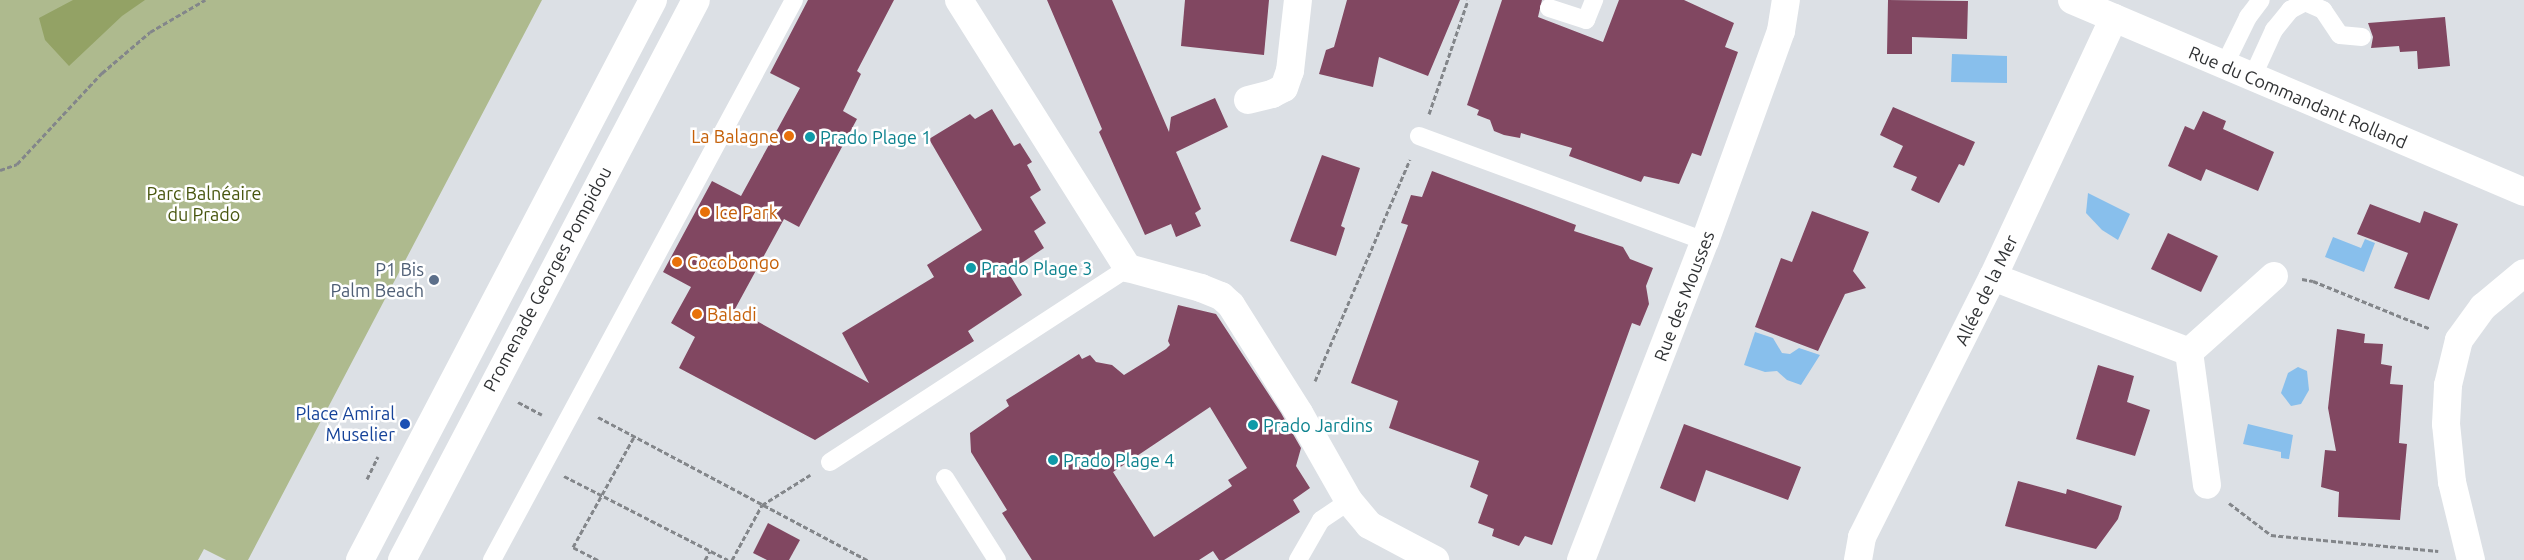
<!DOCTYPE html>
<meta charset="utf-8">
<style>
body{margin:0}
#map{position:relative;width:2524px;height:560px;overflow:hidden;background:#dce0e5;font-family:Ubuntu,sans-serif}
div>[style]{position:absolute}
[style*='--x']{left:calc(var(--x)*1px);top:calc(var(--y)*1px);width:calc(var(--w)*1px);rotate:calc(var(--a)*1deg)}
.green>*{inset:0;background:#aeba8e}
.forest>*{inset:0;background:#93a265}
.water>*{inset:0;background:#88bfec}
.building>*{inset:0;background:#814761}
.path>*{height:3px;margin-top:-1.5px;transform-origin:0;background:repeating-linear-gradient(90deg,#83868a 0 5px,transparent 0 7.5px)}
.lane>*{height:18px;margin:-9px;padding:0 9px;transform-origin:9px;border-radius:9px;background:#fff}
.street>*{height:28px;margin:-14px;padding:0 14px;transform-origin:14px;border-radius:14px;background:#fff}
.secondary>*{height:28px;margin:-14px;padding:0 14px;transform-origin:14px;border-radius:14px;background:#fff}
.dots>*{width:14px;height:14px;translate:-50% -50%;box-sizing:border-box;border:2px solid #fff;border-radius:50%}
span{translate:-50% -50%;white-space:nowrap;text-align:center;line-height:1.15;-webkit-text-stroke:5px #fff;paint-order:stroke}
.street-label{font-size:18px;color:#303234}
.food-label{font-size:18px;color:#c56008}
.right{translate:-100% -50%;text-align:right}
.left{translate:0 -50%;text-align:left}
.culture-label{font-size:18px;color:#0d838f}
.park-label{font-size:18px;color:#48560f}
.service-label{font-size:18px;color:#4e5e75}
.transit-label{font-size:18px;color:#164399}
</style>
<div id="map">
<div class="green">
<div style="clip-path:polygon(0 0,542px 0,248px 560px,226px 560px,204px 549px,198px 560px,0 560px)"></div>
</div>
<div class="forest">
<div style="clip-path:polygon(73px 0,145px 0,122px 16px,69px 66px,45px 40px,39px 18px)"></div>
</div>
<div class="water">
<div style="clip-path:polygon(1952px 54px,2007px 56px,2007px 83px,1951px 82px)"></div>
<div style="clip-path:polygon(2088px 193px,2130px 214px,2118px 240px,2102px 230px,2086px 213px)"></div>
<div style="clip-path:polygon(2333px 237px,2361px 248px,2365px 239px,2375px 243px,2364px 272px,2325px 257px)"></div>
<div style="clip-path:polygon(1755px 332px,1773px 338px,1782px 353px,1790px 354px,1799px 348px,1820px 355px,1801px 385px,1787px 380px,1777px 371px,1765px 372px,1744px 365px)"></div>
<div style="clip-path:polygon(2298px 367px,2307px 371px,2309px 390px,2301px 404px,2291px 406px,2281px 393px,2288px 373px)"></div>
<div style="clip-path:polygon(2248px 424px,2293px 435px,2289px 459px,2281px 458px,2281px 452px,2243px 444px)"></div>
</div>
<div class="building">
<div style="clip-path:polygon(808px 0,894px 0,857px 71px,861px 74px,843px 111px,857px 119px,799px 227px,784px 219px,735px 309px,869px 383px,842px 333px,934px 277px,927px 265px,982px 230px,929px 139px,970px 114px,975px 119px,992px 109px,1014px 146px,1020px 143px,1032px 162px,1027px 165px,1041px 190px,1030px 197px,1046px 223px,1034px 231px,1044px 248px,1008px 272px,1022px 295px,968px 331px,974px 341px,815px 440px,679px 368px,695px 337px,671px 323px,691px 287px,663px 272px,712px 181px,741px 196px,800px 88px,770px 73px)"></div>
<div style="clip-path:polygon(1047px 0,1112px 0,1169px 132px,1171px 117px,1215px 98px,1228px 127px,1176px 152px,1201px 209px,1195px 213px,1201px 226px,1176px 237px,1171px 224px,1145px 235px,1099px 132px,1102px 129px)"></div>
<div style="clip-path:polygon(1185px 0,1269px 0,1264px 55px,1181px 46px)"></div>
<div style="clip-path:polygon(1347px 0,1460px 0,1428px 76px,1379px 57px,1373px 87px,1319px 74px,1326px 50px,1334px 47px)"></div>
<div style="clip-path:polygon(1502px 0,1542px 0,1538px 17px,1603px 42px,1619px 0,1684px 0,1734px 23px,1725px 47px,1738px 52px,1701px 156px,1692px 153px,1679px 184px,1644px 176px,1641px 182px,1569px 156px,1572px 148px,1521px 133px,1520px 138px,1504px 135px,1494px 131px,1490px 120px,1477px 115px,1479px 110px,1467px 105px)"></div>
<div style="clip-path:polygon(1888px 0,1968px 1px,1967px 39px,1912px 37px,1912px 54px,1887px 54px)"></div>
<div style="clip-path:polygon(2445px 17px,2450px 66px,2418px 69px,2417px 51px,2400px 52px,2399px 46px,2371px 48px,2373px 37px,2368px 23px)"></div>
<div style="clip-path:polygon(1893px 107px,1975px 142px,1964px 166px,1959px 164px,1939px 203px,1911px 190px,1917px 177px,1893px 167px,1903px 146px,1880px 135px)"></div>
<div style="clip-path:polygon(2203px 111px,2226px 121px,2223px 129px,2274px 152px,2258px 191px,2206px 169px,2201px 181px,2168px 166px,2185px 126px,2194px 130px)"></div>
<div style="clip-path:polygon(1322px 155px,1360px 168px,1341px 226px,1345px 228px,1336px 256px,1290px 241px)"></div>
<div style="clip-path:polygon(1432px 171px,1576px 225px,1574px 231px,1623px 247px,1630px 259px,1653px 268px,1646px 286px,1649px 304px,1640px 326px,1632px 323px,1552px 545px,1525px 536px,1519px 546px,1492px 536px,1494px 529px,1478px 523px,1488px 495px,1470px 487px,1479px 461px,1389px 428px,1398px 401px,1351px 383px,1408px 225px,1401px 223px,1411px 195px,1422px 197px)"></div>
<div style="clip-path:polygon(2370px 204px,2420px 223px,2424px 211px,2458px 224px,2429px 300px,2394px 288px,2408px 253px,2357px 234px)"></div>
<div style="clip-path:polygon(1812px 211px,1869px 232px,1853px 271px,1866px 288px,1845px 294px,1818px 351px,1755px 327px,1781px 258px,1792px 262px)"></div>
<div style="clip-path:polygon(2168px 233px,2218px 256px,2201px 292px,2151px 269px)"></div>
<div style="clip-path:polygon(evenodd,1178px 305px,1216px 314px,1281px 413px,1301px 448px,1296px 466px,1310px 488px,1293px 500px,1300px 512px,1224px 560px,1219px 560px,1213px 551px,1199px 560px,1032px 560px,1002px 513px,1007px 510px,971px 452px,970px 433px,1009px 406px,1006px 400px,1079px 354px,1082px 359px,1090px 355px,1096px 362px,1112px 365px,1124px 375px,1166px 349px,1170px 345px,1168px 341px,1178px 305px,1210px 407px,1247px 468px,1228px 480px,1232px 486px,1154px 537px,1113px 472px,1210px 407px)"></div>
<div style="clip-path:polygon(2337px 329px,2365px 334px,2364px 343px,2383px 344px,2381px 364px,2392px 366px,2390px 384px,2403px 385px,2399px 443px,2407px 444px,2400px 520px,2338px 517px,2339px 492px,2321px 487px,2325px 450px,2336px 451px,2328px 408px)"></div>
<div style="clip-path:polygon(2098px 365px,2134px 376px,2127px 402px,2150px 410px,2135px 456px,2076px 439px)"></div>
<div style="clip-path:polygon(1684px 424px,1801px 467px,1788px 500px,1706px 470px,1695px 502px,1660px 488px)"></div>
<div style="clip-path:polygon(2018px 481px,2066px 494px,2067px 489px,2122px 506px,2118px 519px,2096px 549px,2005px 526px)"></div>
<div style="clip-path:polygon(768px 523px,800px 540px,789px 560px,767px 560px,753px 553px)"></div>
</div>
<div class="path">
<div style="--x:1429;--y:114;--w:120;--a:-71.1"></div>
<div style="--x:0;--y:170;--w:18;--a:-19"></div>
<div style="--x:17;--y:164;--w:125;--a:-47"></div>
<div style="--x:102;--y:73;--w:63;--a:-40.5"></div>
<div style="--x:150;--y:32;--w:64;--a:-30.2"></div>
<div style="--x:2302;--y:279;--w:11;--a:10"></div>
<div style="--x:2313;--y:281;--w:127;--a:22.1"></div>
<div style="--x:1315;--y:381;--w:241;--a:-66.8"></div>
<div style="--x:518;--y:402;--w:27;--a:28"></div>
<div style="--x:598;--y:417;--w:305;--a:28"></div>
<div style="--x:564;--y:476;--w:184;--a:27.1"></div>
<div style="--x:367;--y:479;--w:25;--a:-64"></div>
<div style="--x:2229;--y:503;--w:53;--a:37.3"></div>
<div style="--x:2271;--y:535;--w:168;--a:5.5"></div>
<div style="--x:598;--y:560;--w:28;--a:-153"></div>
<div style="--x:573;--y:547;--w:126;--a:-61"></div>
<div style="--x:705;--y:560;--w:10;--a:-61"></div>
<div style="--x:732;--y:560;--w:63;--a:-61.4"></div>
<div style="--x:762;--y:505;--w:57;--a:-32"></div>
</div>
<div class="lane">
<div style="--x:1549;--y:8;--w:39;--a:18"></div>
<div style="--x:1586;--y:20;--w:22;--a:-68"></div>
<div style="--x:2224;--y:66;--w:55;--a:-63.9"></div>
<div style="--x:2248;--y:17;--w:21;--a:-53"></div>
<div style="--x:2252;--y:78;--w:53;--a:-65.4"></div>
<div style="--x:2274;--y:30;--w:26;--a:-51"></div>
<div style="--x:2290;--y:10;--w:17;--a:-28"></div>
<div style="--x:2305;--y:2;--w:20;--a:24"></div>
<div style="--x:2323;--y:10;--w:30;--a:56"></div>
<div style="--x:2340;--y:35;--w:22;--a:5"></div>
<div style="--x:1419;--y:136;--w:305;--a:20.2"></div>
<div style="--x:830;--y:462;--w:356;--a:-33.1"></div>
<div style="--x:945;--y:478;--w:97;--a:57.6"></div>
<div style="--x:492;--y:560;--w:636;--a:-61.66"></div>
<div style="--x:1298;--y:560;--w:46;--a:-60.1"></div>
<div style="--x:1321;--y:520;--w:34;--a:-34"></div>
</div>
<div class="street">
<div style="--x:959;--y:0;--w:317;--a:57.8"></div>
<div style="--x:1128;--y:268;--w:76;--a:15.3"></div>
<div style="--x:1201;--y:288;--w:22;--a:22"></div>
<div style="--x:1221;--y:296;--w:13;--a:42"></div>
<div style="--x:1231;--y:305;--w:128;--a:57.8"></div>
<div style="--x:1299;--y:413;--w:101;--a:60.4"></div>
<div style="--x:1349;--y:501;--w:31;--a:50"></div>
<div style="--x:1369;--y:525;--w:75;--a:27.9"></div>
<div style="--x:1248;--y:100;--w:25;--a:-14"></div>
<div style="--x:1272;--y:94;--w:13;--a:-27"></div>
<div style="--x:1284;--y:88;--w:18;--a:-71"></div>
<div style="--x:1290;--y:71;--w:71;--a:-83.6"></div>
<div style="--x:1993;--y:277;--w:210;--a:20.9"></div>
<div style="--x:2189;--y:352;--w:134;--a:82.3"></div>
<div style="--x:2189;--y:352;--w:114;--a:-41.8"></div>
<div style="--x:1581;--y:560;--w:342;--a:-68.8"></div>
<div style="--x:1705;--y:241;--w:223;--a:-70.1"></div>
<div style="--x:1781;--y:31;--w:31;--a:-81"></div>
<div style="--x:1858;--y:560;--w:23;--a:-80"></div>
<div style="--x:1862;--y:537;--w:291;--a:-63.3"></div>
<div style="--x:1993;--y:277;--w:286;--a:-65"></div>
<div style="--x:2471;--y:560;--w:80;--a:-103.7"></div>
<div style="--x:2452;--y:482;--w:58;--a:-95.9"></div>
<div style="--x:2446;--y:424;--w:39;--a:-87"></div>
<div style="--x:2448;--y:385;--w:46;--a:-76.3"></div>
<div style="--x:2459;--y:340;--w:41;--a:-54"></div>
<div style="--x:2483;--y:307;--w:53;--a:-39.7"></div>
</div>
<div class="secondary">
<div style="--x:2072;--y:0;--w:491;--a:23"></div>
<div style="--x:360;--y:560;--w:632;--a:-62.38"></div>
<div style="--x:402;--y:560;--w:632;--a:-62.3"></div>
</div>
<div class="dots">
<div style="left:789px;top:136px;background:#e8710a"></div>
<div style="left:810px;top:137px;background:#0f9aa8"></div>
<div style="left:705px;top:212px;background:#e8710a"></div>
<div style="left:677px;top:262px;background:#e8710a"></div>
<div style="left:971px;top:268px;background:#0f9aa8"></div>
<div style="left:434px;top:280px;background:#5c6f8a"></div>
<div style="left:697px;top:314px;background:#e8710a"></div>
<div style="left:405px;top:424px;background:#1a4fb4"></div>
<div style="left:1253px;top:425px;background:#0f9aa8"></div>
<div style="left:1053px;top:460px;background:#0f9aa8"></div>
</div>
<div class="street-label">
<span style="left:2298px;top:97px;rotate:23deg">Rue du Commandant Rolland</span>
<span style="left:547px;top:279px;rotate:-62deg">Promenade Georges Pompidou</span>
<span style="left:1986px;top:290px;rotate:-64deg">Allée de la Mer</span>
<span style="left:1684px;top:296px;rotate:-69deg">Rue des Mousses</span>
</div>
<div class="food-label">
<span class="right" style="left:779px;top:136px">La Balagne</span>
<span class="left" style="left:715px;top:212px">Ice Park</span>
<span class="left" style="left:687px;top:262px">Cocobongo</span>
<span class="left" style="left:707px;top:314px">Baladi</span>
</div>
<div class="culture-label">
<span class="left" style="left:820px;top:137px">Prado Plage 1</span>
<span class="left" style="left:981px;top:268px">Prado Plage 3</span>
<span class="left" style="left:1263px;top:425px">Prado Jardins</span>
<span class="left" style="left:1063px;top:460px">Prado Plage 4</span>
</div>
<div class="park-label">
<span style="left:204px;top:204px">Parc Balnéaire<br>du Prado</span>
</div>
<div class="service-label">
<span class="right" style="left:424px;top:280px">P1 Bis<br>Palm Beach</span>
</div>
<div class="transit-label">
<span class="right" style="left:395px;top:424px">Place Amiral<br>Muselier</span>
</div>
</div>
